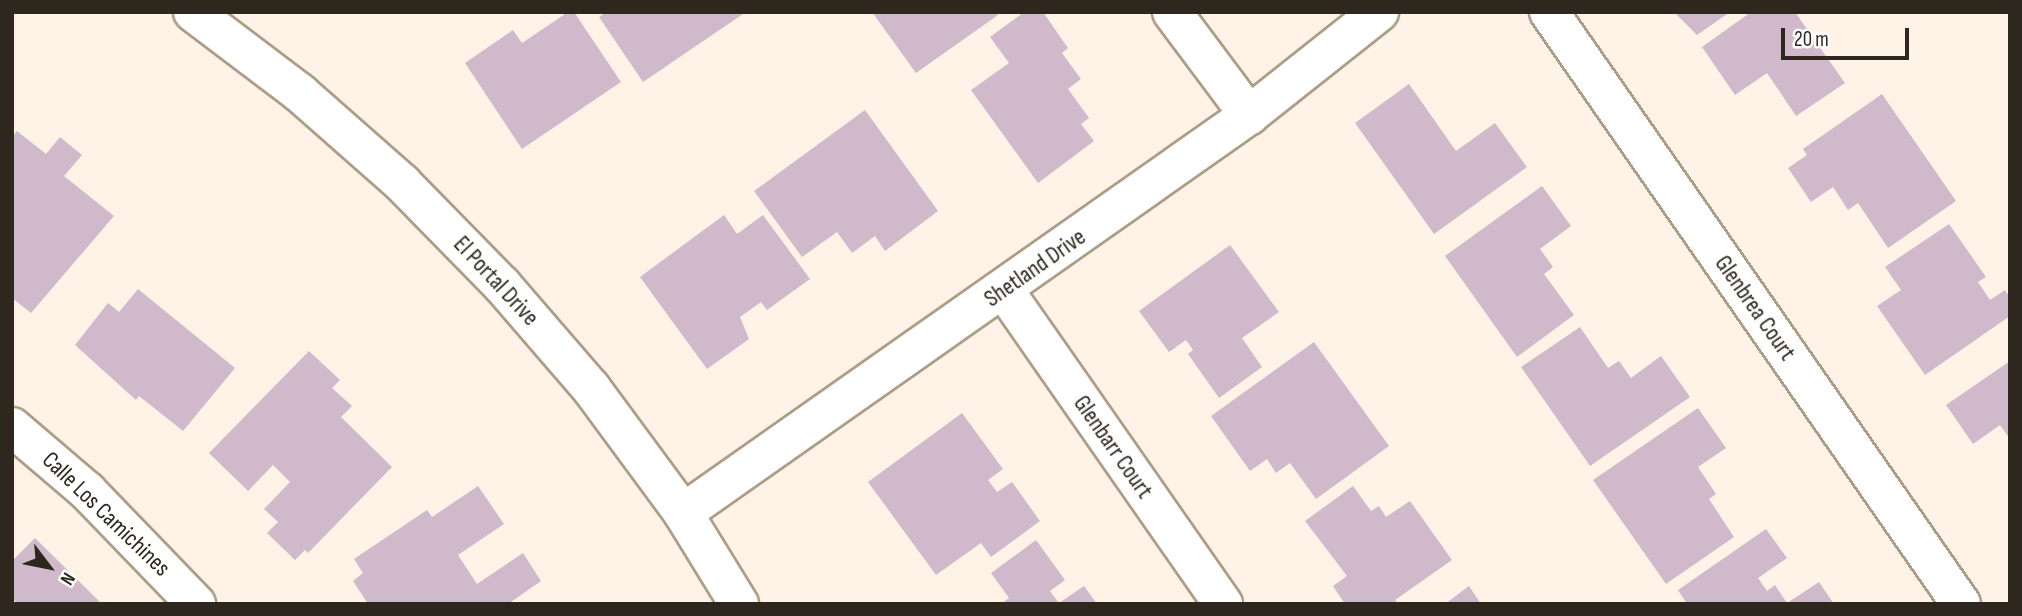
<!DOCTYPE html>
<style>
body{margin:0}
#map{position:relative;width:2022px;height:616px;overflow:hidden;background:#fef3e6;font-family:"Sofia Sans Condensed",sans-serif}
div>[style]{position:absolute}
[style*='--x']{left:calc(var(--x)*1px);top:calc(var(--y)*1px);width:calc(var(--w)*1px);rotate:calc(var(--a)*1deg)}
.building>*{inset:0;background:#d0b9ca}
.roads{filter:drop-shadow(2px 0 #ad9d87) drop-shadow(-2px 0 #ad9d87) drop-shadow(0 2px #ad9d87) drop-shadow(0 -2px #ad9d87)}
.minor>*{height:38px;margin:-19px;padding:0 19px;transform-origin:19px;border-radius:19px;background:#fff}
span{translate:-50% -50%;white-space:nowrap;text-align:center;line-height:1.15;-webkit-text-stroke:5px #fff;paint-order:stroke}
.street-label{font-size:24px;color:#2d271e}
.frame{position:absolute;inset:0;border:14px solid #2d271e;pointer-events:none}
.north{position:absolute;left:14px;top:532px;width:70px;height:70px;-webkit-text-stroke:5px #fff;paint-order:stroke;rotate:122deg;font-size:19px;font-weight:700;line-height:28px;text-align:center;color:#2d271e}
.north::after{content:'';display:block;margin:auto;width:24px;height:32px;background:#2d271e;clip-path:polygon(50% 0,100% 100%,50% 72%,0 100%)}
.scale{position:absolute;left:1781px;top:28px;width:128px;height:32px;box-sizing:border-box;border:4px solid #2d271e;border-top:0;padding-left:9px;font-size:21px;line-height:24px;white-space:nowrap;color:#2d271e;-webkit-text-stroke:5px #fff;paint-order:stroke}
</style>
<div id="map">
<div class="building">
<div style="clip-path:polygon(568px 12px,574px 12px,621px 82px,522px 149px,465px 63px,513px 30px,522px 43px)"></div>
<div style="clip-path:polygon(606px 12px,746px 12px,643px 82px,599px 17px)"></div>
<div style="clip-path:polygon(872px 12px,996px 12px,998px 15px,916px 73px)"></div>
<div style="clip-path:polygon(1024px 12px,1043px 12px,1068px 48px,1062px 53px,1081px 79px,1068px 89px,1089px 118px,1081px 124px,1094px 141px,1038px 183px,971px 90px,1009px 63px,990px 37px)"></div>
<div style="clip-path:polygon(1674px 12px,1730px 12px,1697px 35px)"></div>
<div style="clip-path:polygon(1751px 12px,1795px 12px,1845px 83px,1796px 116px,1767px 73px,1735px 95px,1702px 47px)"></div>
<div style="clip-path:polygon(1409px 84px,1456px 151px,1495px 123px,1527px 167px,1434px 234px,1355px 123px)"></div>
<div style="clip-path:polygon(1882px 94px,1956px 201px,1888px 248px,1858px 203px,1848px 210px,1833px 187px,1811px 202px,1788px 168px,1807px 155px,1803px 149px)"></div>
<div style="clip-path:polygon(865px 110px,938px 211px,885px 251px,875px 236px,852px 253px,837px 232px,802px 257px,754px 191px)"></div>
<div style="clip-path:polygon(17px 131px,46px 154px,60px 137px,82px 155px,64px 176px,114px 216px,31px 313px,12px 298px,12px 137px)"></div>
<div style="clip-path:polygon(1542px 186px,1571px 226px,1540px 249px,1553px 267px,1544px 274px,1574px 315px,1517px 357px,1445px 256px)"></div>
<div style="clip-path:polygon(724px 215px,737px 234px,763px 215px,810px 279px,767px 310px,761px 302px,740px 317px,749px 339px,707px 369px,640px 277px)"></div>
<div style="clip-path:polygon(1949px 224px,1986px 277px,1978px 282px,1990px 300px,2005px 290px,2010px 298px,2010px 316px,1925px 375px,1877px 306px,1901px 290px,1885px 267px)"></div>
<div style="clip-path:polygon(1230px 245px,1279px 312px,1242px 338px,1262px 367px,1219px 398px,1188px 354px,1193px 350px,1186px 340px,1169px 352px,1139px 311px)"></div>
<div style="clip-path:polygon(138px 289px,235px 368px,183px 431px,139px 396px,136px 400px,75px 345px,108px 303px,119px 312px)"></div>
<div style="clip-path:polygon(1580px 327px,1608px 368px,1619px 361px,1631px 378px,1661px 356px,1690px 397px,1590px 466px,1521px 367px)"></div>
<div style="clip-path:polygon(1314px 342px,1389px 446px,1316px 499px,1290px 463px,1276px 473px,1267px 459px,1250px 471px,1211px 416px)"></div>
<div style="clip-path:polygon(309px 351px,340px 380px,332px 388px,352px 406px,341px 417px,392px 467px,308px 553px,305px 550px,295px 560px,267px 533px,278px 522px,264px 509px,290px 482px,273px 465px,248px 491px,209px 453px)"></div>
<div style="clip-path:polygon(2010px 361px,2010px 439px,2000px 425px,1973px 444px,1946px 405px)"></div>
<div style="clip-path:polygon(1698px 408px,1726px 448px,1698px 467px,1716px 494px,1709px 499px,1734px 537px,1666px 584px,1593px 480px)"></div>
<div style="clip-path:polygon(962px 413px,1003px 469px,988px 480px,997px 492px,1012px 482px,1040px 521px,991px 557px,981px 543px,936px 575px,868px 482px)"></div>
<div style="clip-path:polygon(478px 486px,504px 524px,458px 555px,477px 584px,523px 553px,541px 581px,508px 604px,368px 604px,353px 581px,363px 573px,354px 559px,427px 510px,432px 517px)"></div>
<div style="clip-path:polygon(1353px 486px,1371px 511px,1379px 506px,1386px 517px,1410px 501px,1452px 560px,1395px 600px,1398px 604px,1345px 604px,1333px 586px,1347px 576px,1305px 521px)"></div>
<div style="clip-path:polygon(1766px 529px,1787px 558px,1758px 578px,1767px 591px,1775px 585px,1787px 603px,1819px 582px,1834px 604px,1687px 604px,1678px 590px)"></div>
<div style="clip-path:polygon(35px 538px,102px 604px,18px 604px,12px 598px,12px 561px)"></div>
<div style="clip-path:polygon(1036px 540px,1065px 580px,1050px 591px,1059px 603px,1084px 586px,1097px 604px,1001px 604px,1009px 598px,991px 573px)"></div>
<div style="clip-path:polygon(1469px 586px,1481px 604px,1445px 604px)"></div>
</div>
<div class="roads">
<div class="minor">
<div style="--x:193;--y:12;--w:134;--a:37.1"></div>
<div style="--x:300;--y:93;--w:136;--a:41.4"></div>
<div style="--x:402;--y:183;--w:143;--a:45.6"></div>
<div style="--x:502;--y:285;--w:136;--a:49.2"></div>
<div style="--x:591;--y:388;--w:155;--a:53.6"></div>
<div style="--x:683;--y:513;--w:107;--a:58.4"></div>
<div style="--x:1172;--y:12;--w:129;--a:53.2"></div>
<div style="--x:1549;--y:12;--w:721;--a:55.16"></div>
<div style="--x:1004;--y:290;--w:383;--a:55.1"></div>
<div style="--x:12;--y:427;--w:99;--a:40.5"></div>
<div style="--x:87;--y:491;--w:157;--a:46"></div>
<div style="--x:683;--y:513;--w:692;--a:-35.11"></div>
<div style="--x:1249;--y:115;--w:166;--a:-38.4"></div>
</div>
</div>
<div class="street-label">
<span style="left:1035px;top:268px;rotate:-35deg">Shetland Drive</span>
<span style="left:496px;top:281px;rotate:47deg">El Portal Drive</span>
<span style="left:1755px;top:308px;rotate:55deg">Glenbrea Court</span>
<span style="left:1113px;top:447px;rotate:55deg">Glenbarr Court</span>
<span style="left:106px;top:514px;rotate:44deg">Calle Los Camichines</span>
</div>
<div class="frame"></div>
<div class="north">N</div>
<div class="scale">20 m</div>
</div>
